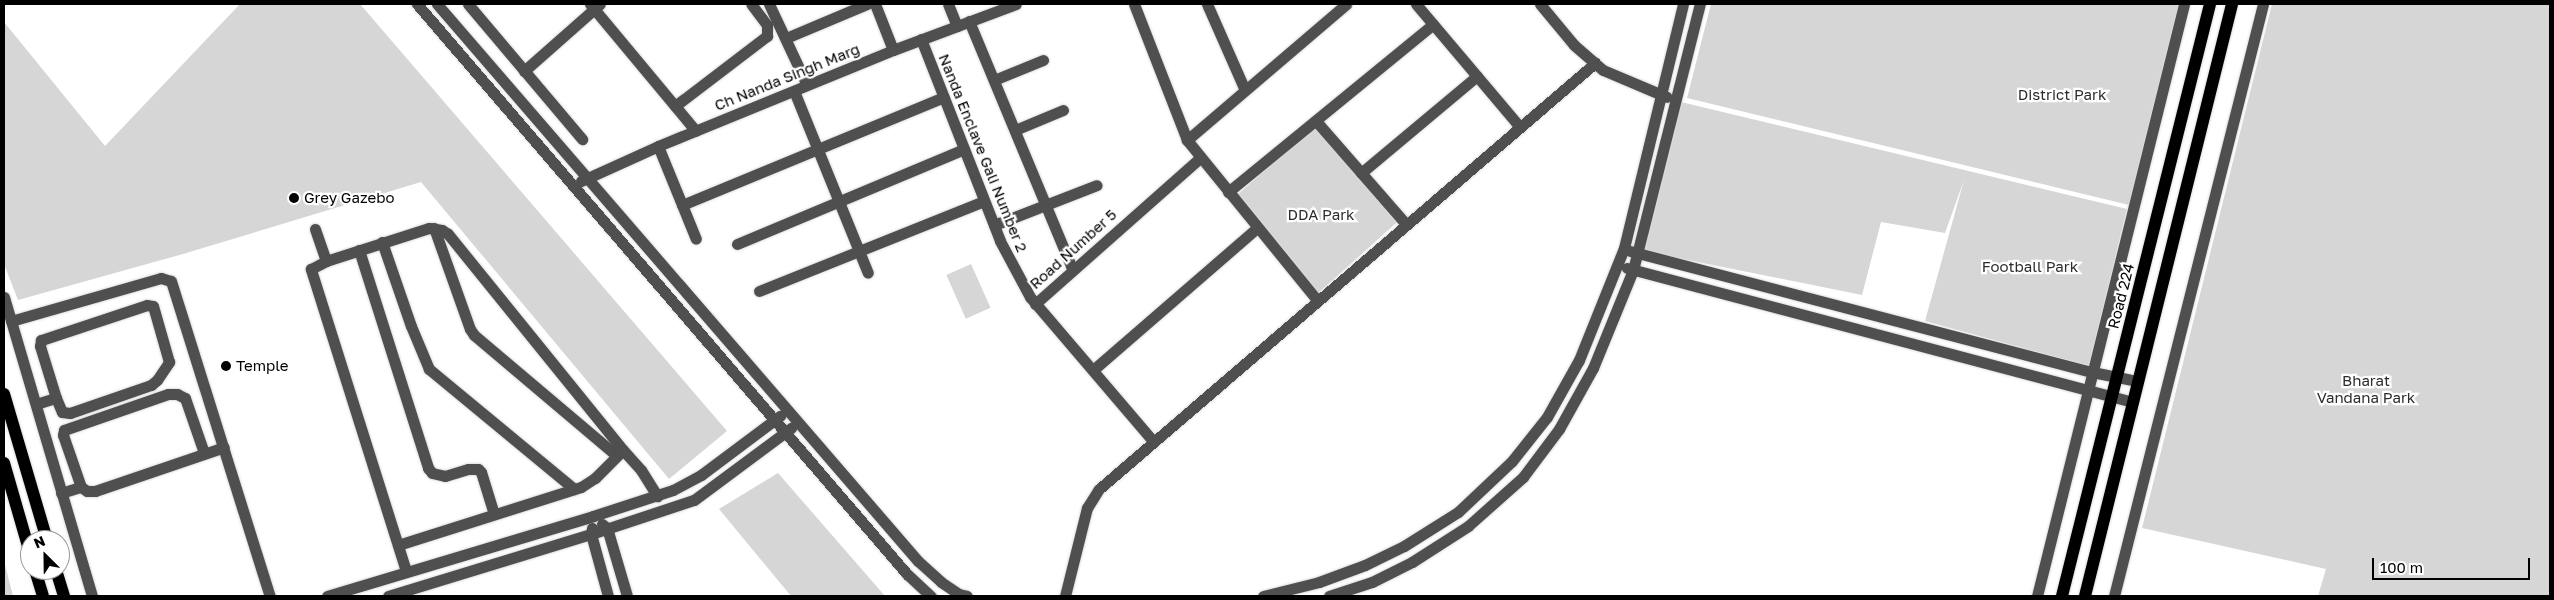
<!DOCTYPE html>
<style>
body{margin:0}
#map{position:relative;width:2554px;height:600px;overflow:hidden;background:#fff;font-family:"Golos Text",sans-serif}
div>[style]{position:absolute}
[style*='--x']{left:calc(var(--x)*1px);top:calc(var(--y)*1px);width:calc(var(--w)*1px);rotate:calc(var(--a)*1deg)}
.green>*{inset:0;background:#d6d6d6;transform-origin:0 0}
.roads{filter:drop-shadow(0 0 1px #dbdbdb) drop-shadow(0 0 1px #dbdbdb)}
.minor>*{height:11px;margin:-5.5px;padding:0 5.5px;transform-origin:5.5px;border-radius:5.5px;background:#4f4f4f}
.major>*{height:12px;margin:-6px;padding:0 6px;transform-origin:6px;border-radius:6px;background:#000}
.dots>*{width:14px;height:14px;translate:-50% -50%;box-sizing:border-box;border:2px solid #fff;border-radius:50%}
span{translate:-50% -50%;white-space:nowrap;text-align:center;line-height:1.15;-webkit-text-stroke:4.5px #fff;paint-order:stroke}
.street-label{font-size:15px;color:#000}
.park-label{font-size:15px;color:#2d2d2d}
.poi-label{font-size:15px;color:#000}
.left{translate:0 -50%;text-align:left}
.frame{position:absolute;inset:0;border:5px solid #000;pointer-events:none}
.north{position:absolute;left:20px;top:530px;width:50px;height:50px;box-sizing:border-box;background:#fff;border:1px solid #999;border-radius:50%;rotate:337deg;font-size:14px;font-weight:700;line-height:20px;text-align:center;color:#000}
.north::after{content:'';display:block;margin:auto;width:18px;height:22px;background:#000;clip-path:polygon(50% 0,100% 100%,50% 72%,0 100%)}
.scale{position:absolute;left:2372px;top:558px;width:158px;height:22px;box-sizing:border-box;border:2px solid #000;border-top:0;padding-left:6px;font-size:15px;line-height:18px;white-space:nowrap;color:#000;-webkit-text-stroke:4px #fff;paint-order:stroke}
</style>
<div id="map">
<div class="green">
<div style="clip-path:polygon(240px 4px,360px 4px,727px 431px,669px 479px,421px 182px,183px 254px,18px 300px,4px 264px,4px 22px,105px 146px)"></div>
<div style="clip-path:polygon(1711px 4px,2179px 4px,2129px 205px,1687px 98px)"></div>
<div style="clip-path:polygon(2272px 4px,2550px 4px,2550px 596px,2318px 596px,2326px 569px,2142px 528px)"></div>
<div style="clip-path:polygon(1681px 102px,2127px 209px,2089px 366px,1925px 321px,1964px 180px,1945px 233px,1881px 222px,1862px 295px,1643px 251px)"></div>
<div style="left:1315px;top:125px;width:127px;height:110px;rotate:48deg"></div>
<div style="left:971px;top:264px;width:48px;height:27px;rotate:66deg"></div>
<div style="clip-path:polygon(778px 473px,885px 596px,791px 596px,719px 509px)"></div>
<div style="clip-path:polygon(4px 561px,13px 596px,4px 596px)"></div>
</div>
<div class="roads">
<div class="minor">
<div style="--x:417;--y:4;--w:752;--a:49.32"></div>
<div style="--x:907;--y:574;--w:33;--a:43"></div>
<div style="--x:437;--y:4;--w:736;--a:49.19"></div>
<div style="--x:918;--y:561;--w:31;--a:42"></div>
<div style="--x:941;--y:582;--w:22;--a:34"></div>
<div style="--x:959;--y:594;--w:8;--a:14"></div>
<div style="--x:468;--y:4;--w:177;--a:49.8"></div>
<div style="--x:590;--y:4;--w:165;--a:50.2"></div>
<div style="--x:769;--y:4;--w:89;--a:64.9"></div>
<div style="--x:875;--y:4;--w:49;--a:68.6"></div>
<div style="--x:948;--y:4;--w:24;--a:68"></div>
<div style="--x:1134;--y:4;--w:146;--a:68.7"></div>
<div style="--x:1187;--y:140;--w:206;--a:50.9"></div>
<div style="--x:1207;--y:4;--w:94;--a:66.2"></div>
<div style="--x:1416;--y:4;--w:161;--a:49.8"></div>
<div style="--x:1540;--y:4;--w:53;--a:50.3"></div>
<div style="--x:1574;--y:45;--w:38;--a:41"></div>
<div style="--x:1603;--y:70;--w:69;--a:22.9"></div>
<div style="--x:969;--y:21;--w:269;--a:67.4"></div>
<div style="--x:786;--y:38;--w:88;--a:-22.8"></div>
<div style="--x:921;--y:39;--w:217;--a:68.6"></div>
<div style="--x:1000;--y:241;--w:64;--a:61.8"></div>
<div style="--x:1030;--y:297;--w:189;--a:49.5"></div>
<div style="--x:524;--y:71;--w:101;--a:-41.4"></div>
<div style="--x:994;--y:80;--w:53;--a:-22.2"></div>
<div style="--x:794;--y:91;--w:196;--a:67.9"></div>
<div style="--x:675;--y:106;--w:116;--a:-37.3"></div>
<div style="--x:767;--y:36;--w:11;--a:-90"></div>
<div style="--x:767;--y:25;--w:26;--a:-127"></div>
<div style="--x:1316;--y:121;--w:137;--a:48.9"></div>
<div style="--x:1015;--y:130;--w:52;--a:-22.6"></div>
<div style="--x:1187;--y:140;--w:209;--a:-40.5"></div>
<div style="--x:658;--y:146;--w:100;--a:67.8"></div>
<div style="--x:1361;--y:173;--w:151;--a:-39.9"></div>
<div style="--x:581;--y:181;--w:85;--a:-24.4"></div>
<div style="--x:658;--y:146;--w:254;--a:-22.2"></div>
<div style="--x:893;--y:50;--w:131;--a:-20.5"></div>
<div style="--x:1228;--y:192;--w:265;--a:-39.3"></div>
<div style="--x:682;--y:205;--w:283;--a:-22.4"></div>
<div style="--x:994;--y:225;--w:110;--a:-21.2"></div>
<div style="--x:434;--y:228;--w:107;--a:70.4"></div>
<div style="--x:470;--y:329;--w:7;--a:56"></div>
<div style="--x:474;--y:335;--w:187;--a:40.2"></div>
<div style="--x:315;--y:229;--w:34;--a:71"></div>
<div style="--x:382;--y:242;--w:89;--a:71"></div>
<div style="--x:411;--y:326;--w:47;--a:67.3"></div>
<div style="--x:429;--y:369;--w:188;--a:39.6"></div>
<div style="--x:737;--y:244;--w:246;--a:-22.7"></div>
<div style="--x:359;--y:250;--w:229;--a:72.4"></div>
<div style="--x:428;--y:468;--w:6;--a:51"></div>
<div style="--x:432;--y:473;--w:13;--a:13"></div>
<div style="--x:445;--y:476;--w:24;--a:-17"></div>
<div style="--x:468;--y:469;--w:10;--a:0"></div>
<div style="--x:478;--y:469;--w:4;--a:45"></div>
<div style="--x:481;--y:472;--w:44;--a:72.8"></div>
<div style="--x:1630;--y:251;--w:478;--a:14.7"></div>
<div style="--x:2092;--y:372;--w:46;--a:11.3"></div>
<div style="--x:1627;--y:268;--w:523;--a:14.83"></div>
<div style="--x:759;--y:291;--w:242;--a:-21.8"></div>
<div style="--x:4;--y:297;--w:312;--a:73.6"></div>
<div style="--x:1035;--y:304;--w:220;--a:-41.5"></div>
<div style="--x:11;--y:321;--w:156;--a:-16"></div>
<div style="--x:161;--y:278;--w:10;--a:17"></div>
<div style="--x:171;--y:281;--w:330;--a:72.6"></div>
<div style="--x:1093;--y:370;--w:217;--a:-40.9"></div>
<div style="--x:36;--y:404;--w:21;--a:-17"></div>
<div style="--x:56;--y:398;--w:15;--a:67"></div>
<div style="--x:62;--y:412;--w:8;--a:7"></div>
<div style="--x:70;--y:413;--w:86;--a:-19.1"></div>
<div style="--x:151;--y:385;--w:8;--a:-40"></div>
<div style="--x:157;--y:380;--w:22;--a:-56"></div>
<div style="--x:169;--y:362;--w:58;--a:-105.9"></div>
<div style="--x:153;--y:306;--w:6;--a:-171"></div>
<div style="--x:147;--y:305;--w:112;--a:161.7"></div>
<div style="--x:41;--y:340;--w:6;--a:99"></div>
<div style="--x:40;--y:346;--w:54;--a:72.9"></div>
<div style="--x:81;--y:487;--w:55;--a:-109.1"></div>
<div style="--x:63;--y:435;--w:5;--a:-79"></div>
<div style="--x:64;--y:430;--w:110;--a:-19.1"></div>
<div style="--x:168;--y:394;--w:9;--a:0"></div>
<div style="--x:177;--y:394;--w:9;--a:27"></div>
<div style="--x:185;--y:398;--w:58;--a:70.9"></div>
<div style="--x:61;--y:493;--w:21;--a:-17"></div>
<div style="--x:81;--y:487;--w:7;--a:34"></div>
<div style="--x:87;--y:491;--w:8;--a:0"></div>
<div style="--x:95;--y:491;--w:136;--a:-18.8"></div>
<div style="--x:602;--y:524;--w:6;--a:39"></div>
<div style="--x:607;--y:528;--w:71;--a:73.6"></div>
<div style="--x:592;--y:528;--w:6;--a:99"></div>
<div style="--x:591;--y:534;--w:64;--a:74.7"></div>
<div style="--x:398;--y:545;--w:192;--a:-17.6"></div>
<div style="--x:581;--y:487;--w:17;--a:-33"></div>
<div style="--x:595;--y:478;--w:37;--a:-45"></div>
<div style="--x:406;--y:571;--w:317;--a:-107.5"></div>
<div style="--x:311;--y:269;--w:17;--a:-28"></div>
<div style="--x:326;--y:261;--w:108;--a:-17.8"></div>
<div style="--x:429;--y:228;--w:13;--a:9"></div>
<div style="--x:442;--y:230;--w:7;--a:34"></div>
<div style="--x:448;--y:234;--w:278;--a:51"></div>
<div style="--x:623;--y:450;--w:27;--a:48"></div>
<div style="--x:641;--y:470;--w:31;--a:58"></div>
<div style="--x:327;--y:596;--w:278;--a:-16.7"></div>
<div style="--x:593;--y:516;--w:84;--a:-18"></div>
<div style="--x:673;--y:490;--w:32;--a:-28"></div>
<div style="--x:701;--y:475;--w:99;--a:-36.8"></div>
<div style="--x:388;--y:596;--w:212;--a:-17"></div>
<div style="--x:591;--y:534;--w:108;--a:-18.3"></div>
<div style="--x:694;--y:500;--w:121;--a:-36.6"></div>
<div style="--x:1065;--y:596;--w:91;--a:-76"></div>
<div style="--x:1087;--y:508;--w:22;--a:-58"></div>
<div style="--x:1099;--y:489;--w:654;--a:-40.66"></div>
<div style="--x:1263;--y:596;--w:58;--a:-14"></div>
<div style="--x:1319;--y:582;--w:49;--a:-20.3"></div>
<div style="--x:1365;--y:565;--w:43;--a:-26"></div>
<div style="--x:1404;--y:546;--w:64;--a:-32.2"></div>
<div style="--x:1458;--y:512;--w:74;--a:-43.4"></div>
<div style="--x:1512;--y:461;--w:56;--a:-51.5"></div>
<div style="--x:1547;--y:417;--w:65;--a:-60.7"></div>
<div style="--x:1579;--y:360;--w:121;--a:-68.1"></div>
<div style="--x:1624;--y:248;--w:251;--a:-76.4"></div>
<div style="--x:1329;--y:596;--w:45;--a:-18"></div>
<div style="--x:1372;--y:582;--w:45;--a:-26.6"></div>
<div style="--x:1412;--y:562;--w:67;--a:-32.7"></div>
<div style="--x:1468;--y:526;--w:74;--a:-41.7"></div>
<div style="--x:1523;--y:477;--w:60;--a:-53.1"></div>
<div style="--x:1559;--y:429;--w:70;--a:-60.9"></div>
<div style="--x:1593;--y:368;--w:106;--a:-67.8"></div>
<div style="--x:1633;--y:270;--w:274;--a:-75.9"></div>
<div style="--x:2037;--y:596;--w:610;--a:-76.05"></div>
<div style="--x:2114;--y:596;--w:610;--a:-75.87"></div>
</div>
<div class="major">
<div style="--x:4;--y:394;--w:152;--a:73.6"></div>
<div style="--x:4;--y:463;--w:94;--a:73.9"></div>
<div style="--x:35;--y:570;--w:27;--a:73"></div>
<div style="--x:56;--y:570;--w:27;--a:73"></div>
<div style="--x:2062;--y:596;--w:610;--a:-75.96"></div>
<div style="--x:2085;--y:596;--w:610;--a:-76.05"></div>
</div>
</div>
<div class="dots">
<div style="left:294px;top:198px;background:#000"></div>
<div style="left:226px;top:366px;background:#000"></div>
</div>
<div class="street-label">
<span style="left:787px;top:77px;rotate:-22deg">Ch Nanda Singh Marg</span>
<span style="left:983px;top:153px;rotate:68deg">Nanda Enclave Gali Number 2</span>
<span style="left:1073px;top:249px;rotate:-42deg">Road Number 5</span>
<span style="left:2121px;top:296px;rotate:-76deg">Road 224</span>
</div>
<div class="park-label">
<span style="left:2062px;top:95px">District Park</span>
<span style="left:1321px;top:215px">DDA Park</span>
<span style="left:2030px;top:267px">Football Park</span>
<span style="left:2366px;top:389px">Bharat<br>Vandana Park</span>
</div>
<div class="poi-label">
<span class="left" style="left:304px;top:198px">Grey Gazebo</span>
<span class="left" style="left:236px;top:366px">Temple</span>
</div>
<div class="frame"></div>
<div class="north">N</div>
<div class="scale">100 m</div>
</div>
